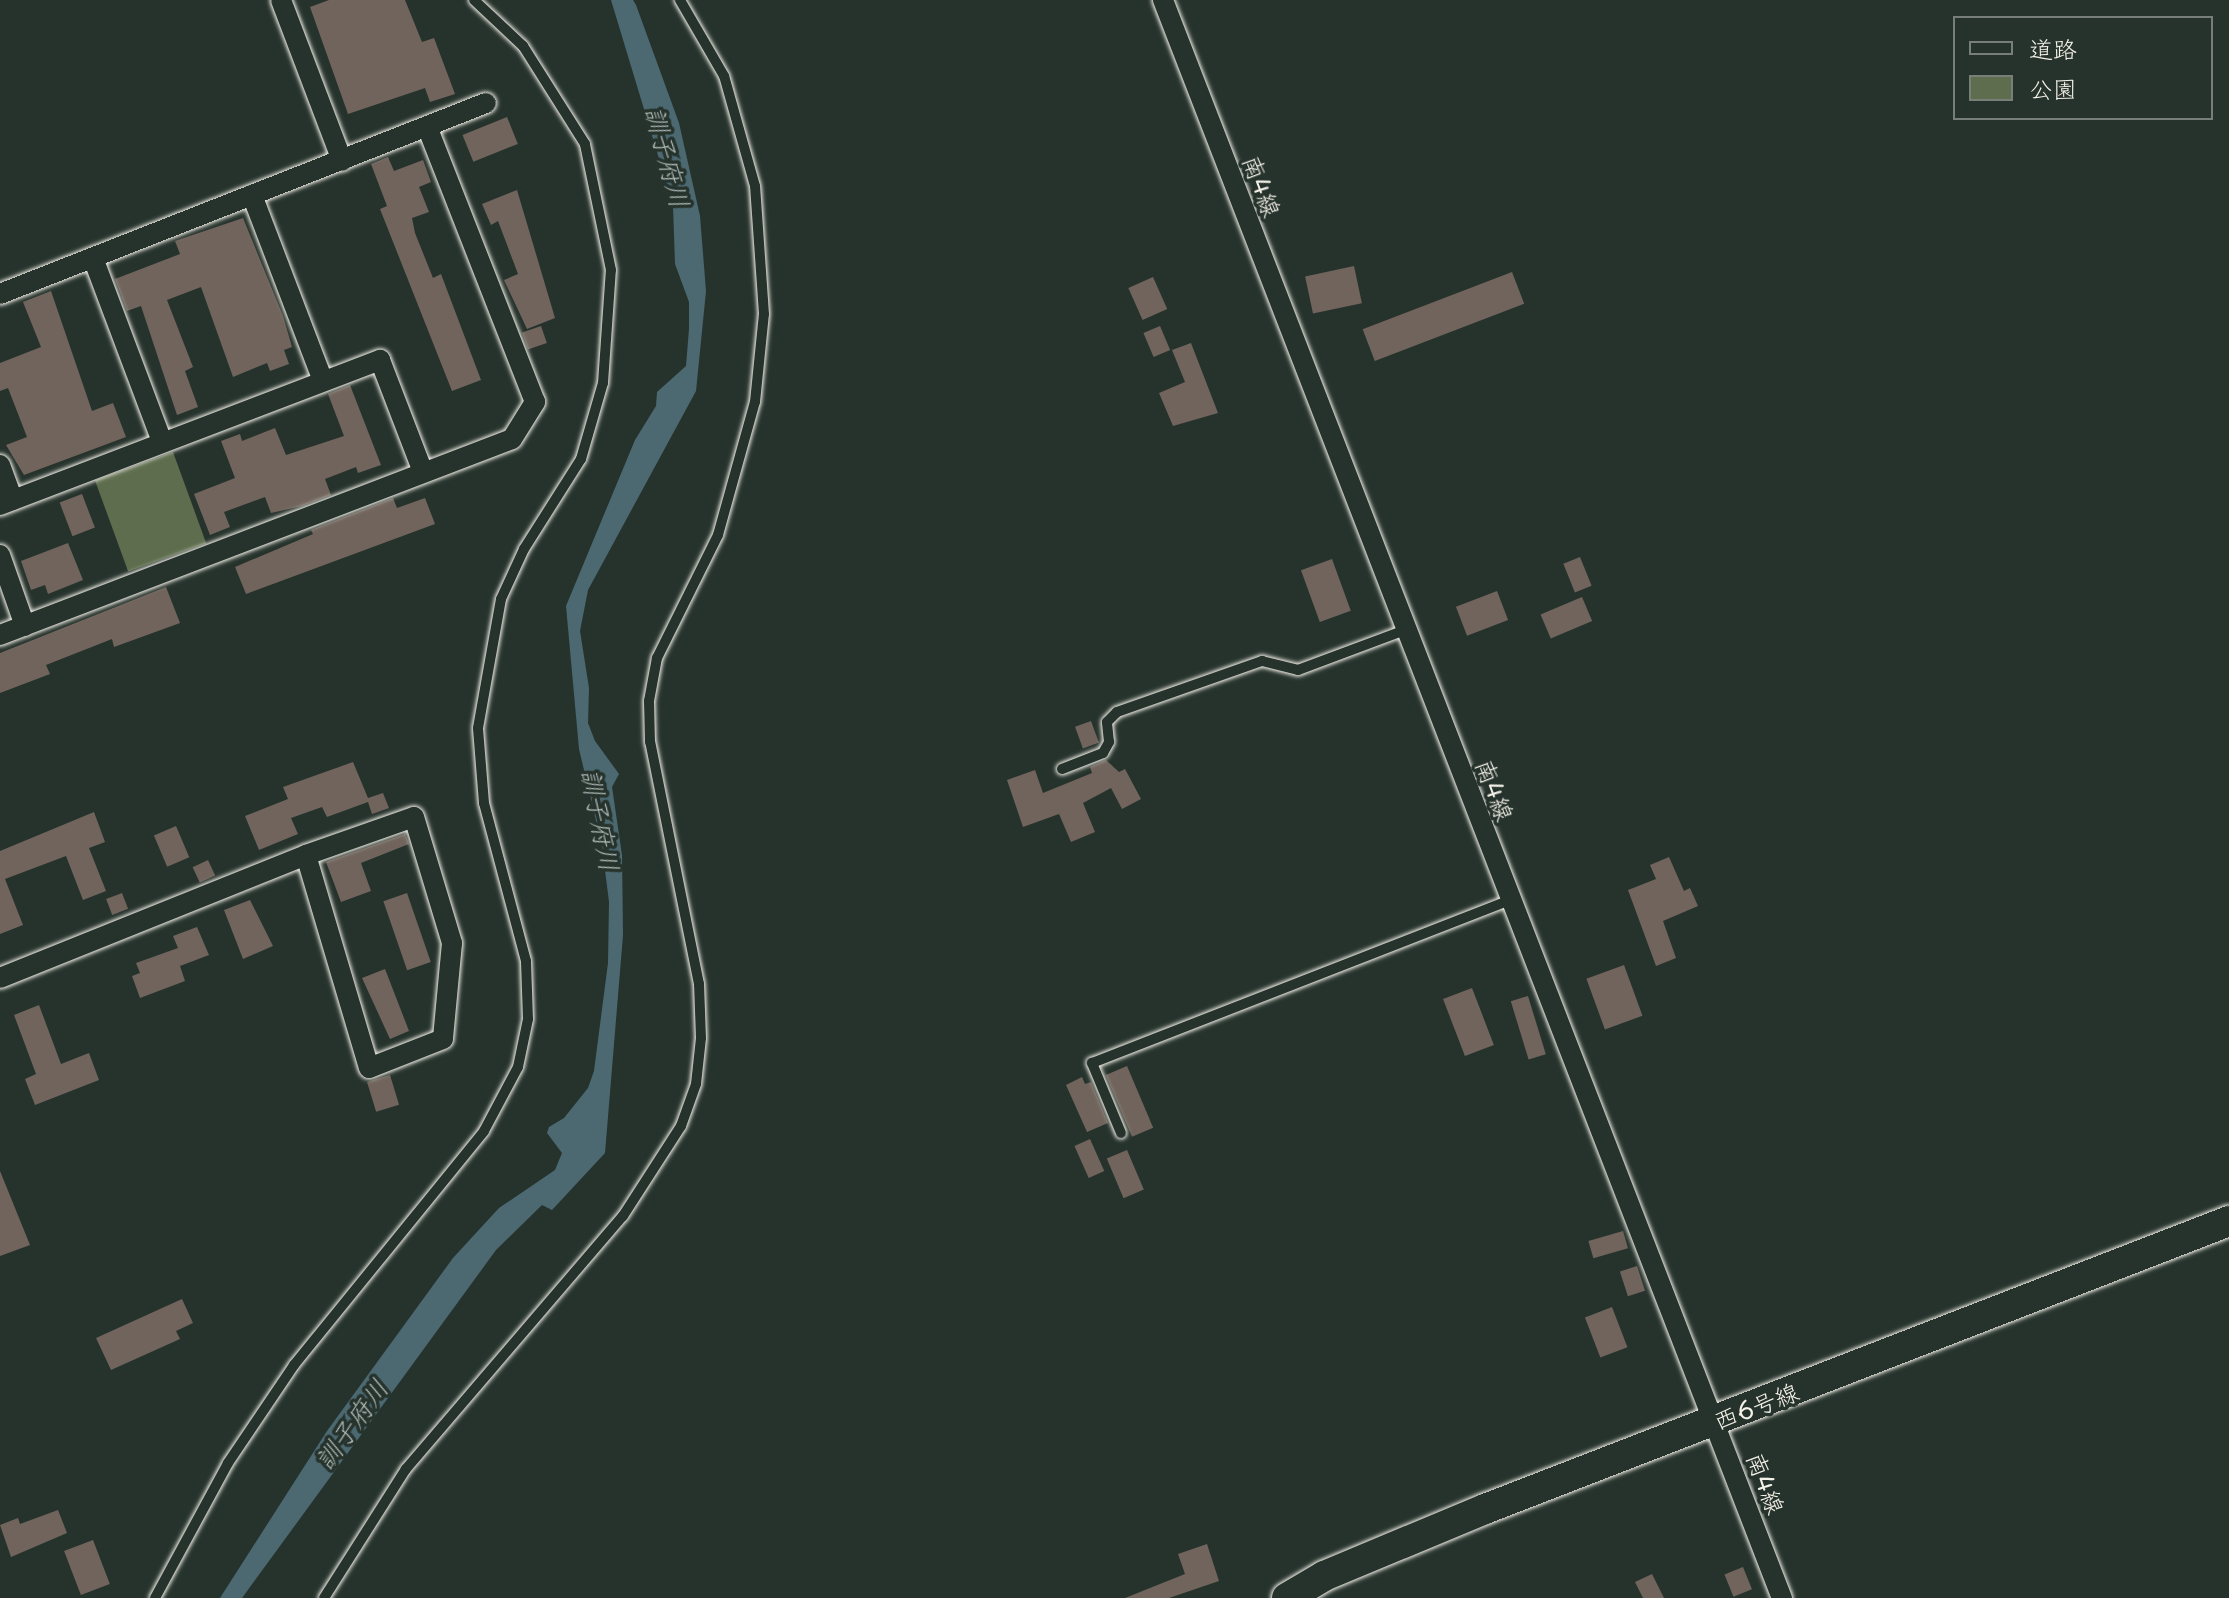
<!DOCTYPE html>
<meta charset="utf-8">
<style>
body{margin:0}
#map{position:relative;width:2229px;height:1598px;overflow:hidden;background:#26332d;font-family:"Playpen Sans","Klee One",sans-serif}
div>[style]{position:absolute}
[style*='--x']{left:calc(var(--x)*1px);top:calc(var(--y)*1px);width:calc(var(--w)*1px);rotate:calc(var(--a)*1deg)}
.green>*{inset:0;background:#5e6d4e;transform-origin:0 0}
.water>*{inset:0;background:#4c6972}
.building>*{inset:0;background:#70645c;transform-origin:0 0}
.roads{filter:drop-shadow(0 0 2px #f4f1e8) drop-shadow(0 0 2px #f4f1e8)}
.lane>*{height:10px;margin:-5px;padding:0 5px;transform-origin:5px;border-radius:5px;background:#26332d}
.street>*{height:20px;margin:-10px;padding:0 10px;transform-origin:10px;border-radius:10px;background:#26332d}
.secondary>*{height:30px;margin:-15px;padding:0 15px;transform-origin:15px;border-radius:15px;background:#26332d}
span{translate:-50% -50%;white-space:nowrap;text-align:center;line-height:1.15;-webkit-text-stroke:7px #26332d;paint-order:stroke}
.street-label{font-size:24px;color:#f4f1e8}
.water-label{font-size:26px;color:#b1bbb9;font-style:italic}
.legend{position:absolute;left:1953px;top:16px;width:260px;height:104px;box-sizing:border-box;background:#26332d;border:2px solid #787f78;margin:0;padding:10px 14px;list-style:none;font-size:24px;color:#f4f1e8}
.legend li{display:flex;align-items:center;gap:16px;height:40px}
.legend b{width:40px;border:2px solid #787f78}
</style>
<div id="map">
<div class="green">
<div style="left:173px;top:452px;width:97px;height:83px;rotate:70deg"></div>
</div>
<div class="water">
<div style="clip-path:polygon(611px 0,633px 0,636px 5px,679px 123px,700px 216px,706px 291px,696px 391px,588px 590px,580px 631px,589px 688px,588px 723px,595px 741px,619px 774px,612px 787px,622px 855px,623px 935px,605px 1153px,552px 1210px,542px 1205px,496px 1250px,242px 1598px,220px 1598px,327px 1431px,453px 1258px,499px 1208px,555px 1170px,562px 1153px,547px 1133px,549px 1127px,564px 1118px,588px 1088px,594px 1071px,608px 963px,609px 902px,602px 846px,579px 749px,566px 606px,635px 440px,656px 406px,657px 392px,686px 366px,689px 329px,689px 302px,675px 264px,673px 205px)"></div>
</div>
<div class="building">
<div style="clip-path:polygon(329px 0,405px 0,422px 42px,434px 38px,455px 94px,430px 102px,425px 88px,348px 114px,310px 7px)"></div>
<div style="left:507px;top:117px;width:29px;height:48px;rotate:68deg"></div>
<div style="clip-path:polygon(388px 157px,394px 171px,423px 160px,431px 182px,419px 187px,429px 212px,412px 218px,415px 233px,433px 278px,441px 274px,481px 380px,452px 391px,380px 209px,387px 206px,371px 164px)"></div>
<div style="clip-path:polygon(517px 190px,555px 318px,527px 329px,504px 280px,518px 274px,498px 221px,491px 225px,482px 204px)"></div>
<div style="clip-path:polygon(243px 218px,283px 316px,292px 347px,284px 350px,289px 364px,270px 371px,267px 363px,233px 377px,201px 287px,167px 300px,193px 367px,185px 371px,198px 407px,177px 415px,141px 306px,127px 311px,115px 279px,180px 254px,175px 241px)"></div>
<div style="left:1354px;top:266px;width:38px;height:50px;rotate:78deg"></div>
<div style="left:1512px;top:272px;width:34px;height:160px;rotate:69deg"></div>
<div style="left:1153px;top:277px;width:35px;height:27px;rotate:66deg"></div>
<div style="clip-path:polygon(51px 291px,92px 411px,113px 403px,126px 437px,24px 475px,6px 445px,27px 437px,8px 388px,0 391px,0 363px,41px 347px,23px 302px)"></div>
<div style="left:541px;top:326px;width:18px;height:20px;rotate:71deg"></div>
<div style="left:1160px;top:326px;width:26px;height:18px;rotate:67deg"></div>
<div style="clip-path:polygon(1191px 343px,1218px 413px,1173px 426px,1159px 393px,1185px 382px,1172px 350px)"></div>
<div style="clip-path:polygon(350px 385px,381px 465px,358px 473px,356px 467px,325px 479px,331px 495px,302px 506px,271px 513px,265px 497px,224px 512px,230px 527px,210px 535px,194px 494px,235px 478px,221px 441px,240px 434px,242px 441px,275px 428px,286px 455px,344px 436px,328px 394px)"></div>
<div style="left:82px;top:494px;width:36px;height:24px;rotate:69deg"></div>
<div style="clip-path:polygon(393px 498px,397px 508px,425px 498px,435px 524px,246px 594px,235px 567px,313px 534px,311px 530px)"></div>
<div style="clip-path:polygon(68px 543px,83px 580px,48px 594px,45px 585px,31px 590px,21px 561px)"></div>
<div style="left:1580px;top:557px;width:31px;height:18px;rotate:68deg"></div>
<div style="left:1332px;top:559px;width:55px;height:33px;rotate:70deg"></div>
<div style="clip-path:polygon(166px 587px,180px 623px,114px 647px,112px 639px,46px 665px,50px 674px,0 693px,0 653px)"></div>
<div style="left:1497px;top:591px;width:31px;height:44px;rotate:69deg"></div>
<div style="left:1582px;top:597px;width:26px;height:45px;rotate:67deg"></div>
<div style="left:1091px;top:721px;width:23px;height:17px;rotate:70deg"></div>
<div style="clip-path:polygon(1106px 760px,1119px 772px,1125px 769px,1141px 799px,1122px 809px,1111px 788px,1083px 803px,1095px 832px,1071px 842px,1059px 814px,1023px 827px,1007px 780px,1035px 770px,1043px 793px,1092px 773px,1090px 767px)"></div>
<div style="clip-path:polygon(353px 762px,368px 798px,383px 793px,389px 808px,372px 814px,368px 802px,327px 817px,322px 807px,291px 818px,298px 834px,259px 850px,245px 816px,288px 799px,283px 787px)"></div>
<div style="clip-path:polygon(94px 812px,105px 842px,89px 848px,106px 891px,83px 900px,66px 856px,5px 879px,23px 925px,0 934px,0 851px)"></div>
<div style="left:176px;top:826px;width:34px;height:24px;rotate:67deg"></div>
<div style="clip-path:polygon(405px 834px,409px 844px,361px 863px,371px 891px,341px 902px,326px 862px)"></div>
<div style="clip-path:polygon(1669px 857px,1684px 891px,1690px 888px,1698px 906px,1663px 921px,1676px 958px,1656px 966px,1628px 890px,1656px 879px,1650px 865px)"></div>
<div style="left:208px;top:860px;width:17px;height:17px;rotate:65deg"></div>
<div style="left:122px;top:893px;width:17px;height:17px;rotate:69deg"></div>
<div style="left:407px;top:893px;width:73px;height:25px;rotate:71deg"></div>
<div style="clip-path:polygon(250px 900px,273px 946px,243px 959px,224px 910px)"></div>
<div style="clip-path:polygon(197px 927px,209px 955px,180px 966px,185px 981px,140px 998px,132px 976px,140px 973px,136px 963px,178px 948px,173px 936px)"></div>
<div style="left:1624px;top:965px;width:54px;height:40px;rotate:70deg"></div>
<div style="clip-path:polygon(385px 969px,409px 1031px,390px 1039px,362px 978px)"></div>
<div style="left:1472px;top:988px;width:61px;height:31px;rotate:69deg"></div>
<div style="left:1528px;top:996px;width:61px;height:18px;rotate:73deg"></div>
<div style="clip-path:polygon(39px 1005px,61px 1064px,89px 1053px,99px 1080px,35px 1105px,25px 1079px,36px 1074px,14px 1015px)"></div>
<div style="left:1127px;top:1066px;width:67px;height:23px;rotate:67deg"></div>
<div style="left:390px;top:1075px;width:31px;height:24px;rotate:73deg"></div>
<div style="clip-path:polygon(1082px 1077px,1085px 1084px,1091px 1082px,1108px 1123px,1087px 1132px,1066px 1085px)"></div>
<div style="left:1090px;top:1139px;width:35px;height:17px;rotate:66deg"></div>
<div style="left:1127px;top:1150px;width:43px;height:22px;rotate:67deg"></div>
<div style="clip-path:polygon(0 1171px,30px 1245px,0 1256px)"></div>
<div style="left:1623px;top:1231px;width:18px;height:36px;rotate:74deg"></div>
<div style="left:1637px;top:1266px;width:26px;height:18px;rotate:72deg"></div>
<div style="clip-path:polygon(182px 1299px,193px 1323px,176px 1331px,180px 1339px,111px 1370px,96px 1338px)"></div>
<div style="left:1612px;top:1307px;width:43px;height:29px;rotate:69deg"></div>
<div style="clip-path:polygon(58px 1510px,67px 1533px,11px 1557px,0 1525px,18px 1518px,20px 1524px)"></div>
<div style="left:93px;top:1540px;width:47px;height:31px;rotate:69deg"></div>
<div style="clip-path:polygon(1207px 1544px,1219px 1581px,1169px 1598px,1125px 1598px,1185px 1574px,1178px 1554px)"></div>
<div style="left:1743px;top:1567px;width:24px;height:20px;rotate:68deg"></div>
<div style="clip-path:polygon(1652px 1574px,1664px 1598px,1643px 1598px,1635px 1582px)"></div>
</div>
<div class="roads">
<div class="lane">
<div style="--x:1062;--y:769;--w:44;--a:-21.3"></div>
<div style="--x:1103;--y:753;--w:13;--a:-61"></div>
<div style="--x:1109;--y:742;--w:20;--a:-96"></div>
<div style="--x:1107;--y:722;--w:14;--a:-45"></div>
<div style="--x:1117;--y:712;--w:154;--a:-19.4"></div>
<div style="--x:1262;--y:661;--w:37;--a:14"></div>
<div style="--x:1298;--y:670;--w:114;--a:-20.5"></div>
<div style="--x:1121;--y:1133;--w:76;--a:-112.5"></div>
<div style="--x:1092;--y:1063;--w:449;--a:-21.3"></div>
<div style="--x:155;--y:1598;--w:153;--a:-61.6"></div>
<div style="--x:228;--y:1463;--w:118;--a:-56"></div>
<div style="--x:294;--y:1365;--w:301;--a:-50.9"></div>
<div style="--x:484;--y:1131;--w:72;--a:-62"></div>
<div style="--x:518;--y:1067;--w:49;--a:-78.2"></div>
<div style="--x:528;--y:1019;--w:58;--a:-92"></div>
<div style="--x:526;--y:961;--w:163;--a:-104.9"></div>
<div style="--x:484;--y:803;--w:75;--a:-94.6"></div>
<div style="--x:478;--y:728;--w:131;--a:-79.9"></div>
<div style="--x:501;--y:599;--w:55;--a:-65.3"></div>
<div style="--x:524;--y:549;--w:107;--a:-57.7"></div>
<div style="--x:581;--y:459;--w:79;--a:-73.9"></div>
<div style="--x:603;--y:383;--w:113;--a:-86"></div>
<div style="--x:611;--y:270;--w:129;--a:-101.7"></div>
<div style="--x:585;--y:144;--w:116;--a:-122.3"></div>
<div style="--x:523;--y:46;--w:67;--a:-136.8"></div>
<div style="--x:324;--y:1598;--w:153;--a:-57.6"></div>
<div style="--x:406;--y:1469;--w:333;--a:-49.4"></div>
<div style="--x:623;--y:1216;--w:107;--a:-57.2"></div>
<div style="--x:681;--y:1126;--w:45;--a:-70.3"></div>
<div style="--x:696;--y:1084;--w:46;--a:-83.8"></div>
<div style="--x:701;--y:1038;--w:54;--a:-92.1"></div>
<div style="--x:699;--y:984;--w:247;--a:-101.4"></div>
<div style="--x:650;--y:742;--w:41;--a:-91.4"></div>
<div style="--x:649;--y:701;--w:44;--a:-79.5"></div>
<div style="--x:657;--y:658;--w:137;--a:-63.6"></div>
<div style="--x:718;--y:535;--w:138;--a:-74.5"></div>
<div style="--x:755;--y:402;--w:88;--a:-84.2"></div>
<div style="--x:764;--y:314;--w:128;--a:-94"></div>
<div style="--x:755;--y:186;--w:114;--a:-105.7"></div>
<div style="--x:724;--y:76;--w:88;--a:-120.1"></div>
</div>
<div class="street">
<div style="--x:281;--y:0;--w:172;--a:69.2"></div>
<div style="--x:1163;--y:0;--w:1714;--a:68.83"></div>
<div style="--x:252;--y:195;--w:199;--a:69.1"></div>
<div style="--x:93;--y:258;--w:197;--a:69.4"></div>
<div style="--x:0;--y:294;--w:522;--a:-21.46"></div>
<div style="--x:0;--y:465;--w:37;--a:70"></div>
<div style="--x:0;--y:505;--w:407;--a:-20.9"></div>
<div style="--x:380;--y:360;--w:120;--a:69"></div>
<div style="--x:0;--y:555;--w:75;--a:70.6"></div>
<div style="--x:0;--y:635;--w:548;--a:-20.95"></div>
<div style="--x:512;--y:439;--w:44;--a:-58.1"></div>
<div style="--x:535;--y:402;--w:295;--a:-111.4"></div>
<div style="--x:0;--y:978;--w:330;--a:-21.9"></div>
<div style="--x:306;--y:855;--w:114;--a:-19.4"></div>
<div style="--x:414;--y:817;--w:132;--a:73.2"></div>
<div style="--x:452;--y:943;--w:96;--a:95.4"></div>
<div style="--x:443;--y:1039;--w:79;--a:158.6"></div>
<div style="--x:369;--y:1068;--w:222;--a:-106.5"></div>
</div>
<div class="secondary">
<div style="--x:1287;--y:1598;--w:43;--a:-30.7"></div>
<div style="--x:1324;--y:1576;--w:174;--a:-22.6"></div>
<div style="--x:1485;--y:1509;--w:798;--a:-21.16"></div>
</div>
</div>
<div class="street-label">
<span style="left:1262px;top:186px;rotate:69deg">南4線</span>
<span style="left:1495px;top:790px;rotate:69deg">南4線</span>
<span style="left:1756px;top:1406px;rotate:-21deg">西6号線</span>
<span style="left:1766px;top:1483px;rotate:69deg">南4線</span>
</div>
<div class="water-label">
<span style="left:668px;top:157px;rotate:75deg">訓子府川</span>
<span style="left:601px;top:820px;rotate:79deg">訓子府川</span>
<span style="left:351px;top:1424px;rotate:-54deg">訓子府川</span>
</div>
<ul class="legend">
<li><b style="height:10px;background:#26332d"></b>道路</li>
<li><b style="height:22px;background:#5e6d4e"></b>公園</li>
</ul>
</div>
